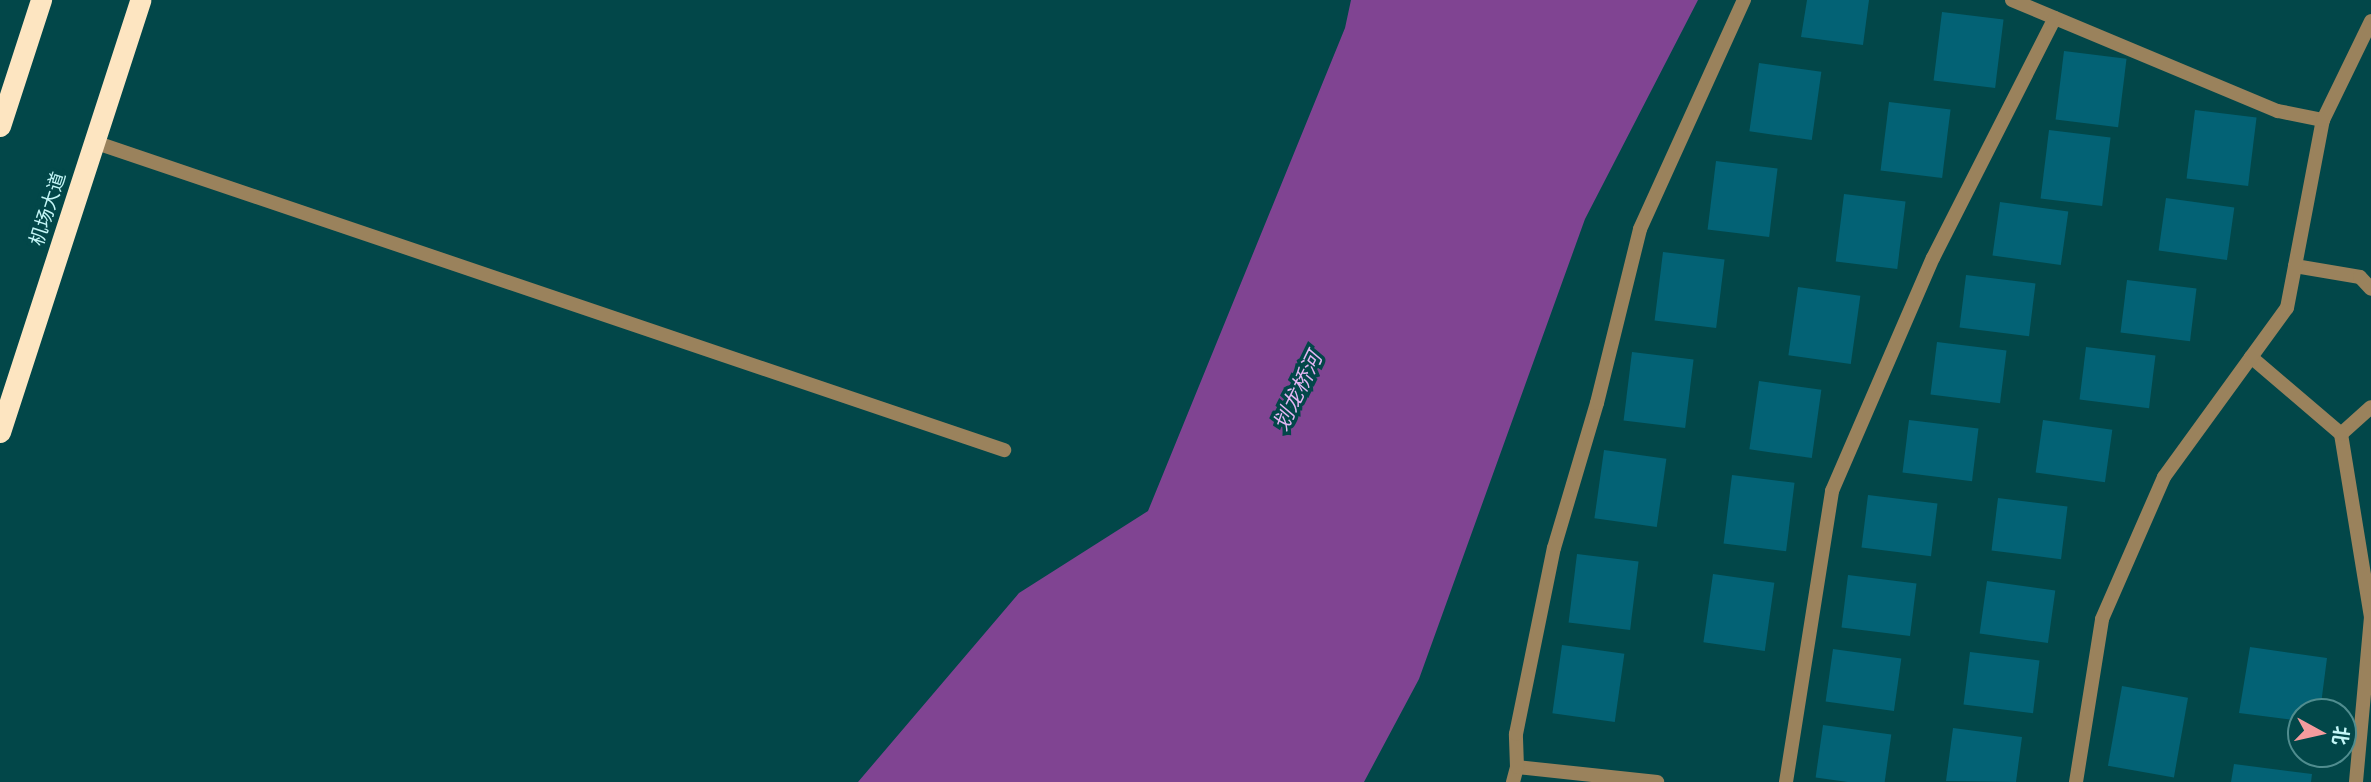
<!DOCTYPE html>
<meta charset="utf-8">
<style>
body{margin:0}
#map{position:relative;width:2371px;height:782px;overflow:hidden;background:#024749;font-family:"Asap Condensed","Noto Sans SC",sans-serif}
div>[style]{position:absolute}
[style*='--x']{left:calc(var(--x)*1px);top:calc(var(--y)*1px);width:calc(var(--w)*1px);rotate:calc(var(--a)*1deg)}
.water>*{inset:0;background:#804492}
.building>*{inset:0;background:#036275;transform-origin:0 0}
.lane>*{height:14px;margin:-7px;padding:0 7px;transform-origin:7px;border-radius:7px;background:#9a825c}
.street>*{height:14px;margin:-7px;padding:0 7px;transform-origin:7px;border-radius:7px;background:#9a825c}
.highway>*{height:21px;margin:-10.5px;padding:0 10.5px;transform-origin:10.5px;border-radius:10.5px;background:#fde5c1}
span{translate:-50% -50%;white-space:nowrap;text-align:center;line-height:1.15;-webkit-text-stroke:7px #024749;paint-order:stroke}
.street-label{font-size:19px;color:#c4f6f7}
.water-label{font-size:21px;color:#e4b5f3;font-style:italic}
.north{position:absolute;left:2287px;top:698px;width:70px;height:70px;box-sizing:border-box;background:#024749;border:2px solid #508d8f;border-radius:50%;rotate:98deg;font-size:19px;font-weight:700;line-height:28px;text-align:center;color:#c4f6f7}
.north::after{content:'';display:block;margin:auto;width:24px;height:32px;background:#f59b9d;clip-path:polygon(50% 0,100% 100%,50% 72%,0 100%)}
</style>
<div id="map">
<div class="water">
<div style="clip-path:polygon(1351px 0,1698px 0,1585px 219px,1419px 679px,1364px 782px,858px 782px,1019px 593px,1148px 511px,1345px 28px)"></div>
</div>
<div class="building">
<div style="clip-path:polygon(1807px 0,1869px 0,1863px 45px,1801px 37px)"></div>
<div style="left:1942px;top:12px;width:62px;height:69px;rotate:7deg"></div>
<div style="left:2064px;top:51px;width:63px;height:69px;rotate:7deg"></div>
<div style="left:1759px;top:63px;width:63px;height:69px;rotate:8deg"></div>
<div style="left:1889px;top:102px;width:62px;height:69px;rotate:7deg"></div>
<div style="left:2195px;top:110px;width:62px;height:69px;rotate:7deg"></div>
<div style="left:2049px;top:130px;width:62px;height:69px;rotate:7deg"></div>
<div style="left:1716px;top:161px;width:62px;height:69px;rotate:7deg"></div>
<div style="left:1844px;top:194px;width:62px;height:68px;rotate:7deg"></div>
<div style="left:2166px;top:198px;width:69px;height:53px;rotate:8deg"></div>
<div style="left:2000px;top:202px;width:69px;height:54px;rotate:8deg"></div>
<div style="left:1663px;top:252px;width:62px;height:69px;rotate:7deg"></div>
<div style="left:1966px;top:275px;width:70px;height:53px;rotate:7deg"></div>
<div style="left:2127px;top:280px;width:70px;height:53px;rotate:7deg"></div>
<div style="left:1798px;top:287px;width:63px;height:69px;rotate:8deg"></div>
<div style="left:1937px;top:342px;width:70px;height:53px;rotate:7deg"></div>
<div style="left:2086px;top:347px;width:70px;height:53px;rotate:7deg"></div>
<div style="left:1632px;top:352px;width:62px;height:69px;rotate:7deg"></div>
<div style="left:1759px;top:381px;width:63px;height:69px;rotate:8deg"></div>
<div style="left:1909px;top:420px;width:70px;height:53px;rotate:7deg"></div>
<div style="left:2043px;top:420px;width:70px;height:53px;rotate:8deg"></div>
<div style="left:1604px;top:450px;width:63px;height:69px;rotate:8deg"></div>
<div style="left:1732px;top:475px;width:63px;height:69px;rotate:7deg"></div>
<div style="left:1868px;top:495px;width:70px;height:53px;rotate:7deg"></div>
<div style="left:1998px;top:498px;width:70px;height:53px;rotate:7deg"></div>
<div style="left:1577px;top:554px;width:62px;height:69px;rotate:7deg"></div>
<div style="left:1713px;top:574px;width:62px;height:69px;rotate:8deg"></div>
<div style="left:1848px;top:575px;width:69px;height:53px;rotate:7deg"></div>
<div style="left:1987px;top:581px;width:69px;height:53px;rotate:8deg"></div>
<div style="left:1562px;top:645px;width:63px;height:69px;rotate:8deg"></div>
<div style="clip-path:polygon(2250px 647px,2327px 658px,2320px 712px,2301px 712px,2301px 721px,2239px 713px)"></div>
<div style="left:1833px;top:649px;width:69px;height:53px;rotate:8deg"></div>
<div style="left:1970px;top:652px;width:70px;height:53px;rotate:7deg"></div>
<div style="left:2122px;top:686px;width:67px;height:81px;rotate:10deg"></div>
<div style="left:1823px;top:725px;width:69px;height:53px;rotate:8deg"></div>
<div style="clip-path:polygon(1953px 728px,2022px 737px,2016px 782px,1946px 781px)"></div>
<div style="clip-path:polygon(2234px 764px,2312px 774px,2311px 782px,2231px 782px)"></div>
</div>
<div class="lane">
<div style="--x:2012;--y:0;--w:288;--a:22.7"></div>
<div style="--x:2278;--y:111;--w:46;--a:11.3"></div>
<div style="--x:2295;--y:266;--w:66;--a:9.6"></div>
<div style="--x:2360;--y:277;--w:16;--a:47"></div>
<div style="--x:2251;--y:357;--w:118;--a:40.5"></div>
<div style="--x:2341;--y:434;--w:185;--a:80.7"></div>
<div style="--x:2371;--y:617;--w:166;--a:95.2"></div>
<div style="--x:2341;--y:434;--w:40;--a:-42"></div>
<div style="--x:1517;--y:767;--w:141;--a:6.1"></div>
<div style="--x:1513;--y:782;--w:16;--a:-75"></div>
<div style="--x:1517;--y:767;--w:33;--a:-92"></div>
<div style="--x:1516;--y:734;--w:190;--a:-78.5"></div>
<div style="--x:1554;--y:548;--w:151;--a:-73.5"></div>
<div style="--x:1597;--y:403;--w:179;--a:-76.1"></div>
<div style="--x:1640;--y:229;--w:252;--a:-65.6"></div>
<div style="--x:1786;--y:782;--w:295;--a:-81"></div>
<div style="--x:1832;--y:491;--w:254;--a:-66.6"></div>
<div style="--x:1933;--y:258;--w:269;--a:-63.1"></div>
<div style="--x:2076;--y:782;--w:165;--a:-80.9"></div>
<div style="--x:2102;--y:619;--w:155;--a:-66.4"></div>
<div style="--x:2164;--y:477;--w:209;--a:-54"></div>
<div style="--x:2287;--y:308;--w:191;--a:-79.2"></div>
<div style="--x:2323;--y:120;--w:110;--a:-64.1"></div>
</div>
<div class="street">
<div style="--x:94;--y:142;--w:961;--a:18.7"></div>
</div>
<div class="highway">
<div style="--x:0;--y:126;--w:133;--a:-72"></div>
<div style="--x:0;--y:432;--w:454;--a:-72"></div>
</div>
<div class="street-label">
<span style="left:48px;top:209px;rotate:-72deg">机场大道</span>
</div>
<div class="water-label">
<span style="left:1297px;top:391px;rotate:-64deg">划龙桥河</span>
</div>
<div class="north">北</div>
</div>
